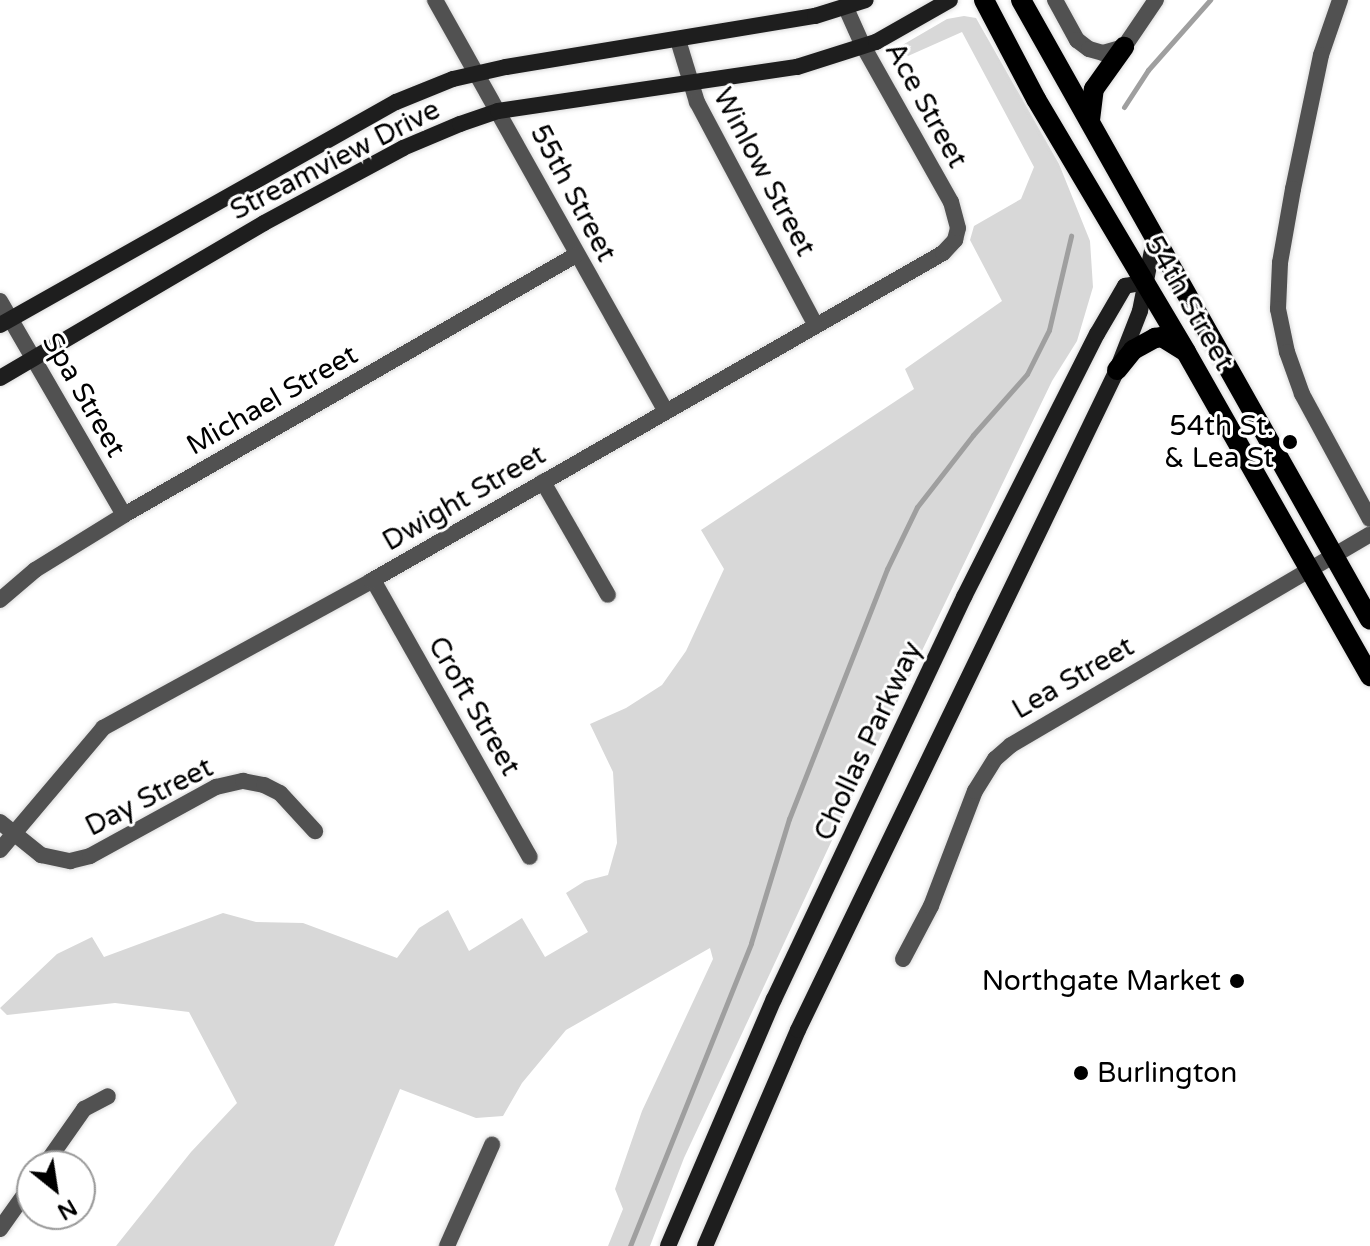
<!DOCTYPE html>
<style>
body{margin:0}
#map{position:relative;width:1370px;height:1246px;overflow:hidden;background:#fff;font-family:"Varela Round",sans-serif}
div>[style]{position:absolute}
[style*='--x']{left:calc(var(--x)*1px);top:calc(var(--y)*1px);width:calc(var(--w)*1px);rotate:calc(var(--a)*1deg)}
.green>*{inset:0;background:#d8d8d8}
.stream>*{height:5px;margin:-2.5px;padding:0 2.5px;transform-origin:2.5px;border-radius:2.5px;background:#9f9f9f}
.roads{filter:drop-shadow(0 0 2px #dbdbdb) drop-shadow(0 0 2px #dbdbdb)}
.minor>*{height:16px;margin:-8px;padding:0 8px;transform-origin:8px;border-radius:8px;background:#515151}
.tertiary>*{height:16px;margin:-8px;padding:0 8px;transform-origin:8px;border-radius:8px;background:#515151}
.secondary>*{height:16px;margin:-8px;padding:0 8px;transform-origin:8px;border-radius:8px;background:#1e1e1e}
.primary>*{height:20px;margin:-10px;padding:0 10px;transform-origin:10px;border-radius:10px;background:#000}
.dots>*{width:22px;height:22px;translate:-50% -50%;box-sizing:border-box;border:4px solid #fff;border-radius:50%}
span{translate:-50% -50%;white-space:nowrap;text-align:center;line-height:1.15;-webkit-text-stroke:6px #fff;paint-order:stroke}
.street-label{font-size:28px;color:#000}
.poi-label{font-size:28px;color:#000}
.right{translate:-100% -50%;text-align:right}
.left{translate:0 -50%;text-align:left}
.north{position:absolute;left:16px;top:1150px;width:80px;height:80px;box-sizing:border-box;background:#fff;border:2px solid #999;border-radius:50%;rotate:150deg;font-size:22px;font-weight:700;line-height:32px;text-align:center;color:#000}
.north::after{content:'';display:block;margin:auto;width:28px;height:36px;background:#000;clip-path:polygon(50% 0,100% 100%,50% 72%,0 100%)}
</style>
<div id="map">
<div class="green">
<div style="clip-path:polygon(964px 16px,976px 18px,1059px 164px,1090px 241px,1093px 287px,1077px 341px,1052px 381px,867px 765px,684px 1158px,650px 1246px,608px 1246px,623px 1209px,615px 1189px,642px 1111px,713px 959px,710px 948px,566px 1030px,522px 1083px,503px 1116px,476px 1118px,400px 1089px,334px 1246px,116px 1246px,191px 1152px,237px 1103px,189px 1012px,115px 1003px,7px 1015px,0 1008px,57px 954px,92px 937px,104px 957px,223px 913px,256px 922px,303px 923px,397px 958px,419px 928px,448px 910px,469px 951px,522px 918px,545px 957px,588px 932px,566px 893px,585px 881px,608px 875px,617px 843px,613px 772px,590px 724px,626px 708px,662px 685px,686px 651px,724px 569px,701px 530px,914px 389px,905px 369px,1002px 301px,970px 240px,974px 226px,1021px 199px,1034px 167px,962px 32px,908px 56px,899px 47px,947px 19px)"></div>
</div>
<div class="stream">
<div style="--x:1124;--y:107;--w:44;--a:-57"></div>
<div style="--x:1148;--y:70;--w:94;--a:-48.5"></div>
<div style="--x:630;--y:1246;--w:326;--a:-68.2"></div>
<div style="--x:751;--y:943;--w:130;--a:-73"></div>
<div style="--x:789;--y:819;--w:269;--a:-68.6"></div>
<div style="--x:887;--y:569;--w:69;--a:-64.2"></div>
<div style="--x:917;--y:507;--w:91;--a:-52.1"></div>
<div style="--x:973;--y:435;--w:81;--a:-48.5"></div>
<div style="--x:1027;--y:374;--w:49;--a:-63.4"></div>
<div style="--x:1049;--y:330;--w:97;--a:-76.8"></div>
</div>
<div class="roads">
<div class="minor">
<div style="--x:435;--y:0;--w:471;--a:60.7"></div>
<div style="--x:1055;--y:0;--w:46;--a:61.2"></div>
<div style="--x:1077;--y:40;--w:15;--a:37"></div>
<div style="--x:1089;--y:49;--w:15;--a:16"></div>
<div style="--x:1103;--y:53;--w:22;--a:-16"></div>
<div style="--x:1124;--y:47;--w:57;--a:-55.8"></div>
<div style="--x:1340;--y:0;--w:58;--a:109.1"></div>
<div style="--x:1321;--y:55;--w:137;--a:101.8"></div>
<div style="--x:1293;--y:189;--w:75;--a:100"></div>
<div style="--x:1280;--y:263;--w:46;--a:92.5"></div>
<div style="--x:1278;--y:309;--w:44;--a:78.2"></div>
<div style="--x:1287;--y:352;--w:45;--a:70.3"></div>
<div style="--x:1302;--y:394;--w:142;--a:61.5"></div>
<div style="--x:678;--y:40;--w:65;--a:73"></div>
<div style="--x:697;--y:102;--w:251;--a:62"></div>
<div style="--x:0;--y:301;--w:247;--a:59.9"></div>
<div style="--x:543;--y:482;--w:130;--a:60.1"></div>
<div style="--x:373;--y:580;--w:318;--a:60.5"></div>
<div style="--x:0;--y:600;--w:46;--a:-40.6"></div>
<div style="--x:35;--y:570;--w:105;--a:-31.7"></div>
<div style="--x:124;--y:515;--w:521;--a:-29.91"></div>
<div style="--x:0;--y:822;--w:53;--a:38.8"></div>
<div style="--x:41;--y:855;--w:30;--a:12"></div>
<div style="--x:70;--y:861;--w:21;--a:-14"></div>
<div style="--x:90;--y:856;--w:144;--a:-28.7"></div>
<div style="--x:216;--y:787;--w:28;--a:-13"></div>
<div style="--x:243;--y:781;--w:21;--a:11"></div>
<div style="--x:264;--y:785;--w:18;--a:27"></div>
<div style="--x:280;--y:793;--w:52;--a:47.4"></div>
<div style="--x:903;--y:959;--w:60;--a:-62.2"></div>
<div style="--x:931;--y:906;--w:123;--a:-69.1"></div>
<div style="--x:975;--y:791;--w:38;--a:-58"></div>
<div style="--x:995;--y:759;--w:21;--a:-41"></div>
<div style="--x:1011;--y:745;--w:416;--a:-30.4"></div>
<div style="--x:44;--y:1166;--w:70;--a:-54.9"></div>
<div style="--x:84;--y:1109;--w:27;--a:-28"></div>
<div style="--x:0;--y:1229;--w:55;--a:-54.6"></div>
<div style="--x:447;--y:1246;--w:111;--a:-66"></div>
</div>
<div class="tertiary">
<div style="--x:0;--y:850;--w:160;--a:-49.8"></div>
<div style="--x:103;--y:728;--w:306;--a:-28.7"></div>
<div style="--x:371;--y:581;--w:659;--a:-29.83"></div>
<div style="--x:943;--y:253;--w:18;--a:-47"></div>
<div style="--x:955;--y:240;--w:12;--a:-76"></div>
<div style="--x:958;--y:228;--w:27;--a:-105"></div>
<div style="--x:951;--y:202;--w:179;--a:-119.4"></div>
<div style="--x:863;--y:46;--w:42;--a:-114.1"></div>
</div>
<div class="secondary">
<div style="--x:0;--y:325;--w:454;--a:-29.4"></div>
<div style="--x:396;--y:102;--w:61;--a:-22"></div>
<div style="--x:453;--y:79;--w:54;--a:-12.8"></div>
<div style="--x:506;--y:67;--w:313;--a:-9.4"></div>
<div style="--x:815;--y:16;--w:53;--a:-17.4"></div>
<div style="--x:0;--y:378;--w:306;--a:-30.4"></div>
<div style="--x:264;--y:223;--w:158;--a:-28.3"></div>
<div style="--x:403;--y:148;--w:62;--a:-22.8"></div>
<div style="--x:460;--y:124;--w:40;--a:-18.9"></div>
<div style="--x:498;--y:111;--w:302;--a:-8.4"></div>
<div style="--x:797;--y:67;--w:83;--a:-17.6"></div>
<div style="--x:876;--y:42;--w:85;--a:-29.6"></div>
<div style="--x:668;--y:1246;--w:269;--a:-66.8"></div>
<div style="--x:774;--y:999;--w:445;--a:-64.7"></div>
<div style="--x:964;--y:597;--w:295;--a:-63.2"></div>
<div style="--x:1097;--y:334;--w:56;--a:-59.7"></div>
<div style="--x:1125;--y:286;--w:20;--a:-11"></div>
<div style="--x:705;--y:1246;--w:235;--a:-66.7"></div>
<div style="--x:798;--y:1030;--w:733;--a:-64.2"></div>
<div style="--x:1117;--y:370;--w:63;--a:-68.7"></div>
<div style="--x:1140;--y:311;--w:77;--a:-78.8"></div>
</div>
<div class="primary">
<div style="--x:984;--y:0;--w:112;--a:62.3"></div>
<div style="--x:1036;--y:99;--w:294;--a:59.3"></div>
<div style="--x:1186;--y:352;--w:373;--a:60.4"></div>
<div style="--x:1021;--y:0;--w:711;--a:60.62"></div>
<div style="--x:1090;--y:120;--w:31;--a:-83"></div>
<div style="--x:1094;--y:89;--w:52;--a:-54.5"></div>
<div style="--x:1117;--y:370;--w:26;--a:-51"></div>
<div style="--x:1133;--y:350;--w:25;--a:-29"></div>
<div style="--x:1155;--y:338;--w:7;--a:-8"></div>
<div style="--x:1162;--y:337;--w:26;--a:32"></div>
</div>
</div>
<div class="dots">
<div style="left:1290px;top:442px;background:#000"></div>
<div style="left:1237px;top:981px;background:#000"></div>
<div style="left:1081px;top:1073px;background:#000"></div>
</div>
<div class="street-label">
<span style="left:926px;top:105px;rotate:61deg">Ace Street</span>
<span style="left:335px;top:160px;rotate:-27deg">Streamview Drive</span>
<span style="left:764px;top:172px;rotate:62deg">Winlow Street</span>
<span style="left:573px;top:193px;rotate:62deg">55th Street</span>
<span style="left:1189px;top:303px;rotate:60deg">54th Street</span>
<span style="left:84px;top:395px;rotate:60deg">Spa Street</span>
<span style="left:272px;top:400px;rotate:-30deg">Michael Street</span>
<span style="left:464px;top:498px;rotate:-30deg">Dwight Street</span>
<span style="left:1073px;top:678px;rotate:-30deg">Lea Street</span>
<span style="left:474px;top:706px;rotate:60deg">Croft Street</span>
<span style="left:868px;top:741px;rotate:-65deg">Chollas Parkway</span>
<span style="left:149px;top:797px;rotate:-27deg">Day Street</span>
</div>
<div class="poi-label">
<span class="right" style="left:1274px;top:442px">54th St.<br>&amp; Lea St</span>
<span class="right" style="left:1221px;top:981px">Northgate Market</span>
<span class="left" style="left:1097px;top:1073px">Burlington</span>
</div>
<div class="north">N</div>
</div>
